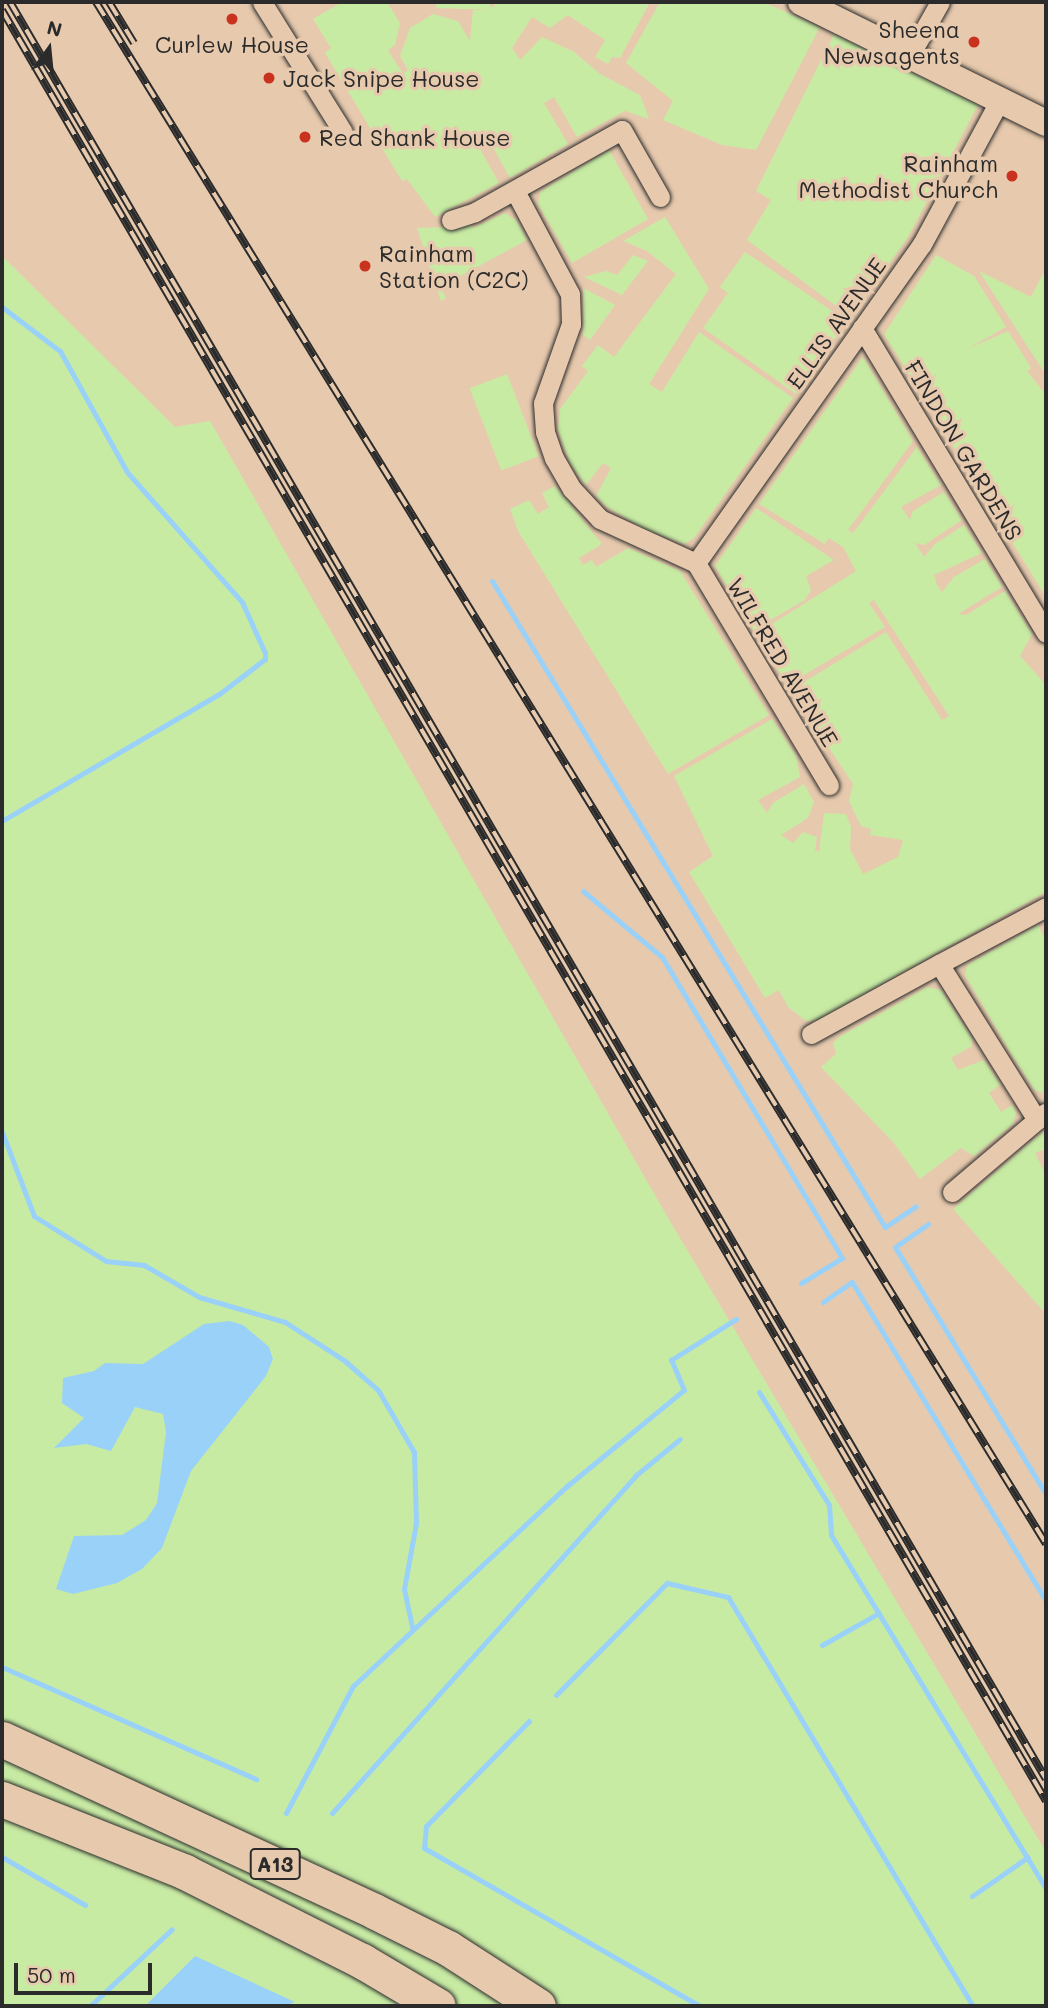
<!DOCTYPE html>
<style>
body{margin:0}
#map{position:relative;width:1048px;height:2008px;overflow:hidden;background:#e7caae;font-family:Mali,sans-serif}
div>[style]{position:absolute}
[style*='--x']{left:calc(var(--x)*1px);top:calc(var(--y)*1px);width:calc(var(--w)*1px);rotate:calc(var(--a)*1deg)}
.green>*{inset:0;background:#c8eba4;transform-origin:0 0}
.water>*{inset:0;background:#99d1f8}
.stream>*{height:5px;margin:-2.5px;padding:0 2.5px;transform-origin:2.5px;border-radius:2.5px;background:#99d1f8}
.roads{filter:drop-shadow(0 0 2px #2b2b2b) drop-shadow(0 0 2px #2b2b2b)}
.street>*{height:19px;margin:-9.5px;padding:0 9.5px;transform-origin:9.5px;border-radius:9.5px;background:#e7caae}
.secondary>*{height:26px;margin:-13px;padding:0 13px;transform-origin:13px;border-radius:13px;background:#e7caae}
.highway>*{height:35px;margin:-17.5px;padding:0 17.5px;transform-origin:17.5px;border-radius:17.5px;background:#e7caae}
.rail>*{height:8px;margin-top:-4px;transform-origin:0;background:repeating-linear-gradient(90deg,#e7caae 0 16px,#2b2b2b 0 32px);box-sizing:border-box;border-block:2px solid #2b2b2b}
.dots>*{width:19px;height:19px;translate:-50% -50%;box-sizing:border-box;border:4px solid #e7caae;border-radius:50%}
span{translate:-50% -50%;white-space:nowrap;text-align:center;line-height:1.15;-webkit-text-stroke:7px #e7caae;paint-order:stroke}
.shield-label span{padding:2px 5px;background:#e7caae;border:2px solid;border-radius:5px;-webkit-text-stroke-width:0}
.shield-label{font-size:21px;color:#2b2b2b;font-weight:700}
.poi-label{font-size:23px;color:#2b2b2b}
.right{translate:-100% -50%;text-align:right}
.left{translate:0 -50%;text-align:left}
.street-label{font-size:23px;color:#2b2b2b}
.frame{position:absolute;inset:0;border:4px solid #2b2b2b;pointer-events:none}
.north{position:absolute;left:14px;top:14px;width:70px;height:70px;-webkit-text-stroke:5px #e7caae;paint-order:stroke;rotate:15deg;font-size:19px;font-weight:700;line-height:28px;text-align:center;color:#2b2b2b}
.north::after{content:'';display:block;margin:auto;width:24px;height:32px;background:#2b2b2b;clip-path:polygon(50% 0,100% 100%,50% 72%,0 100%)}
.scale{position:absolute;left:14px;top:1963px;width:138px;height:32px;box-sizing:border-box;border:4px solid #2b2b2b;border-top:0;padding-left:9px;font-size:21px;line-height:24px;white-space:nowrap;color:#2b2b2b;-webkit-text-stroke:5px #e7caae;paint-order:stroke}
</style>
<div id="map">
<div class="green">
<div style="clip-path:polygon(342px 2px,387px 2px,400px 23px,395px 45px,388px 50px,403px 74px,408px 70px,400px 56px,410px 28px,433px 14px,458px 21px,470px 41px,473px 10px,492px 10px,437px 8px,434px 2px,488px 2px,492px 8px,497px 2px,650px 2px,620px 58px,612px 57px,608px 64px,595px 57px,605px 40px,568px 15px,550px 28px,532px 17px,512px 48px,520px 60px,542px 37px,574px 52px,600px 74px,640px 95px,649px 119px,625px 111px,577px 137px,554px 97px,544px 103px,568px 144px,510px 178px,486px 135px,475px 140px,499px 183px,435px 217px,407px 179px,402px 181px,325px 53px,331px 48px,313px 19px)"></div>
<div style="clip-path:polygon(660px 2px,763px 2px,820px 27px,756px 150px,722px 145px,663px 120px,673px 101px,626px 63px)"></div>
<div style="clip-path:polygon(834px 34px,978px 105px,908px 237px,851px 317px,747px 240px,771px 200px,756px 191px)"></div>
<div style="clip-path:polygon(609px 150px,648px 219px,572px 263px,538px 204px,540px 192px)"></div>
<div style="clip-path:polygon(505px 213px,516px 220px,527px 240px,440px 287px,446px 298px,441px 301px,417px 228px,452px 227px,469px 220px,473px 228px)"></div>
<div style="clip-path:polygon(665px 217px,709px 289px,649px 384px,662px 392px,699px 332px,793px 398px,694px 538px,684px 544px,642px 528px,606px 506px,596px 496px,611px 468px,603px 463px,586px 485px,571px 465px,558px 430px,560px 409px,588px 371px,582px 366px,598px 345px,614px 357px,676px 274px,647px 251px,623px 241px)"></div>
<div style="clip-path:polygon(745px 252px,847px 321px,796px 394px,703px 328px,728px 293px,720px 287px)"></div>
<div style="clip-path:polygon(633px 255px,648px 261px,622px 295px,584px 277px,606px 271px,617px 275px)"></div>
<div style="clip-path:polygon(936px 255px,974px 276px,1006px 327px,967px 349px,1008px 331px,1031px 368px,1027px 371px,1046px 395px,1046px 597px,884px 334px)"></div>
<div style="clip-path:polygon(2px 256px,175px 427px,210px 421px,671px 1223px,1046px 1852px,1046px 2006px,2px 2006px)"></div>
<div style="clip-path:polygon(1046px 268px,1046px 375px,979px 271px,1031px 297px)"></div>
<div style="clip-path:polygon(583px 288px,615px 305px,590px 340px,583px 335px)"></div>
<div style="clip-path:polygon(863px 357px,913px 441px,848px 530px,853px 533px,917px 447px,941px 485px,901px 507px,910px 520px,913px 511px,944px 492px,962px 520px,924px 545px,915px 543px,924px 557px,935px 544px,964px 525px,982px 553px,934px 575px,937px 585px,942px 592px,954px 577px,985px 559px,1002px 587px,958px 614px,966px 615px,1005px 591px,1032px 634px,1020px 656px,1046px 685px,1046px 892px,817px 1020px,806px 1021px,788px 1007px,779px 990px,765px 998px,689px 872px,713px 856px,674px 776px,772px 719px,796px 756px,800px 777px,758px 800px,767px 813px,773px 803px,804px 784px,814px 802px,808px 818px,781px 835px,793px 843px,803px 832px,817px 837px,815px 850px,819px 852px,824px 813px,846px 814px,851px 827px,850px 849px,863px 874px,898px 857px,903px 840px,870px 835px,871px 829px,861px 826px,849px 801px,853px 784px,791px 690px,886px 632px,942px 720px,949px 716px,874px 600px,869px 603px,885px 627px,787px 685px,756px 634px,856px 571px,843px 547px,829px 538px,825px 544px,759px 504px)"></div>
<div style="left:507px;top:374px;width:88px;height:40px;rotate:69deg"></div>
<div style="clip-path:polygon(555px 486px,602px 544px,579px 558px,583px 565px,592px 560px,596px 567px,628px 548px,680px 571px,769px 715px,668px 774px,518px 531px,510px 509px,529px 500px,538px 514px,549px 507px,542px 493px)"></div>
<div style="clip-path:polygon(756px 508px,834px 560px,806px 576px,811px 590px,805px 600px,753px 630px,715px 566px)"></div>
<div style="clip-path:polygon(1038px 925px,1046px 941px,1043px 1093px,1035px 1090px,1013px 1057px,965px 975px,967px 965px)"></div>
<div style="clip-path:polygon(927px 987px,941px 990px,972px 1039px,972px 1046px,951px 1058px,958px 1070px,984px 1060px,1000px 1085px,989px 1093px,1001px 1112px,1012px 1105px,1016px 1113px,1013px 1124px,974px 1156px,961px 1148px,920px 1179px,893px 1142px,821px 1067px,836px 1054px,833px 1043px,839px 1037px)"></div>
<div style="clip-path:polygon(1046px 1129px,1046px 1156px,1043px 1150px,1035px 1153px,1046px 1176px,1045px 1313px,953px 1209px)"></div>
</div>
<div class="water">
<div style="clip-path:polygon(230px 1321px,243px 1325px,269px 1347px,273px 1359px,266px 1376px,191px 1471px,162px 1548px,142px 1569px,117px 1583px,73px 1594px,56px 1589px,74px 1536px,122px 1535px,146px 1520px,157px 1503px,166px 1432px,163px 1414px,135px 1407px,111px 1451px,86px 1444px,54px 1448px,84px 1418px,62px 1403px,63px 1378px,94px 1371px,105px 1363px,143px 1364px,204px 1324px)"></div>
<div style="clip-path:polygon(195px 1956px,295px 2002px,284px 2006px,145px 2006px)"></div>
</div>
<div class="stream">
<div style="--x:2;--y:307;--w:73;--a:37.2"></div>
<div style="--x:60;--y:351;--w:138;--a:61"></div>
<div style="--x:127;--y:472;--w:174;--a:48.5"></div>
<div style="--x:242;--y:602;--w:56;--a:65.7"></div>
<div style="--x:265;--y:653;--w:6;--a:90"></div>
<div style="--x:265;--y:659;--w:58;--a:142.7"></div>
<div style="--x:219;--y:694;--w:251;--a:149.7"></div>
<div style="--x:492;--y:581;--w:756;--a:58.69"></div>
<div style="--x:885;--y:1227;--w:37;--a:-34"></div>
<div style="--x:583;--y:891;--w:103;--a:39.9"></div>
<div style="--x:662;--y:957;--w:351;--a:59.1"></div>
<div style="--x:842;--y:1258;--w:48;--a:148.6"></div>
<div style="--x:2;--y:1132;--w:90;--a:69.1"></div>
<div style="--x:34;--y:1216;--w:85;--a:32"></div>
<div style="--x:106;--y:1261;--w:38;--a:6"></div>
<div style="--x:144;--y:1265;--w:64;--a:30.2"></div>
<div style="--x:199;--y:1297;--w:90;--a:16.2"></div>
<div style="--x:285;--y:1322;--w:72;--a:33"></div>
<div style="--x:345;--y:1361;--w:44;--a:41.3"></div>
<div style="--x:378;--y:1390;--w:72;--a:59.9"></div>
<div style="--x:414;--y:1452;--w:71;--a:88.4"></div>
<div style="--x:416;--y:1523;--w:67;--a:100.3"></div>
<div style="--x:404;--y:1589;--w:39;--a:78"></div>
<div style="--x:928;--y:1224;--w:40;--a:145.1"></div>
<div style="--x:895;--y:1247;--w:289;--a:58.6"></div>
<div style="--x:823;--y:1302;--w:35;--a:-35"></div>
<div style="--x:852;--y:1282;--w:373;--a:58.7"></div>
<div style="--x:759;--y:1392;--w:133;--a:58.2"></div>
<div style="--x:829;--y:1505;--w:30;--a:86"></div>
<div style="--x:831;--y:1535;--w:413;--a:58.7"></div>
<div style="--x:822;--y:1645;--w:65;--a:-29.3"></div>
<div style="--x:2;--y:1667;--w:278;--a:23.8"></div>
<div style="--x:556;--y:1695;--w:158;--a:-45.3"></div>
<div style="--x:667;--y:1583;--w:63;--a:12.9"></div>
<div style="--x:728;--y:1597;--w:477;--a:59.1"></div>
<div style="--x:529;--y:1721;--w:147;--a:134.4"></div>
<div style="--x:426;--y:1826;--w:22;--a:95"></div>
<div style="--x:424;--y:1848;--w:318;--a:29.8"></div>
<div style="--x:286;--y:1813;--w:144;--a:-62.2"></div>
<div style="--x:353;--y:1686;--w:293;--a:-43.1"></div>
<div style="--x:567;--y:1486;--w:151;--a:-39.4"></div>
<div style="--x:684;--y:1390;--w:33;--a:-113"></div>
<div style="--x:671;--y:1360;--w:77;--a:-32.2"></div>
<div style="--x:332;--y:1813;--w:453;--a:-48"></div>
<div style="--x:635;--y:1476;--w:58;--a:-39.4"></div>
<div style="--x:2;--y:1857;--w:96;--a:30"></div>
<div style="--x:972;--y:1896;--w:68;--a:-34.9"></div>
<div style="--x:90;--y:2006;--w:112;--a:-43.2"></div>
</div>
<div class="roads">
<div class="street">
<div style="--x:262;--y:2;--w:153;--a:58.1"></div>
<div style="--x:910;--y:55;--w:61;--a:-60.5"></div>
<div style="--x:515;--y:191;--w:117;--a:61.9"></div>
<div style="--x:570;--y:294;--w:30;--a:88"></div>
<div style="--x:571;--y:324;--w:84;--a:109.5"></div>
<div style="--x:543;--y:403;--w:29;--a:86"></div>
<div style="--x:545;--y:432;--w:28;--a:71"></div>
<div style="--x:554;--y:458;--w:36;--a:60"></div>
<div style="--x:572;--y:489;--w:41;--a:47"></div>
<div style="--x:600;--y:519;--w:106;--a:24.6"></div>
<div style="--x:451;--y:220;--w:25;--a:-18"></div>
<div style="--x:475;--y:212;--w:168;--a:-29.2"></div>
<div style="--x:622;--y:130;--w:77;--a:60.4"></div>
<div style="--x:862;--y:328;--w:356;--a:58.9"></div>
<div style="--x:696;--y:563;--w:391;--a:-54.7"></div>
<div style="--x:922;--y:244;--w:164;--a:-61.6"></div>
<div style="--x:696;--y:563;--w:259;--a:59.1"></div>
<div style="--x:811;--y:1034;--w:146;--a:-28.7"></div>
<div style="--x:1037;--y:1120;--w:184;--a:-122.1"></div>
<div style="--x:939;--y:964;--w:121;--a:-28"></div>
<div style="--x:952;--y:1192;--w:122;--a:-40.3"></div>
</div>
<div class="secondary">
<div style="--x:801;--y:2;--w:273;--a:26.3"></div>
</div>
<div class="highway">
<div style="--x:2;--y:1739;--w:410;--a:24.8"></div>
<div style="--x:374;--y:1911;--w:83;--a:26.6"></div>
<div style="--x:448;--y:1948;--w:107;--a:32.8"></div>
<div style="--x:2;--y:1799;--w:197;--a:21.7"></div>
<div style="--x:185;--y:1872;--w:198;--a:26.7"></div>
<div style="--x:362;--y:1961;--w:88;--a:30.6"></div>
</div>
</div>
<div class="rail">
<div style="--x:10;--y:2;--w:2057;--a:59.76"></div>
<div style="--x:96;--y:2;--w:1811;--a:58.36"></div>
<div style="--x:109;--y:2;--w:48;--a:58.6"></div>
<div style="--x:2;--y:10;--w:2073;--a:59.76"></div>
</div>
<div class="dots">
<div style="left:232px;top:19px;background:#c8321e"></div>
<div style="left:974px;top:42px;background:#c8321e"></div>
<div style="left:269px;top:78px;background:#c8321e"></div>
<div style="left:305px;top:137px;background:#c8321e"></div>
<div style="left:1012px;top:176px;background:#c8321e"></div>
<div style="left:365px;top:266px;background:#c8321e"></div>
</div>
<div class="shield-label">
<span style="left:275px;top:1864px">A13</span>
</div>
<div class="poi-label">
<span class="right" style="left:960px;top:42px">Sheena<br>Newsagents</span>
<span style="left:232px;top:44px">Curlew House</span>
<span class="left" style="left:283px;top:78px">Jack Snipe House</span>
<span class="left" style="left:319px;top:137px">Red Shank House</span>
<span class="right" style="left:998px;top:176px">Rainham<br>Methodist Church</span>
<span class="left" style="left:379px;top:266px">Rainham<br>Station (C2C)</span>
</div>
<div class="street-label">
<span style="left:836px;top:323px;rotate:-55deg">ELLIS AVENUE</span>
<span style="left:964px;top:450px;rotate:59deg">FINDON GARDENS</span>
<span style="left:783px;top:662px;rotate:59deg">WILFRED AVENUE</span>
</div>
<div class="frame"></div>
<div class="north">N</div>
<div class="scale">50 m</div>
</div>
